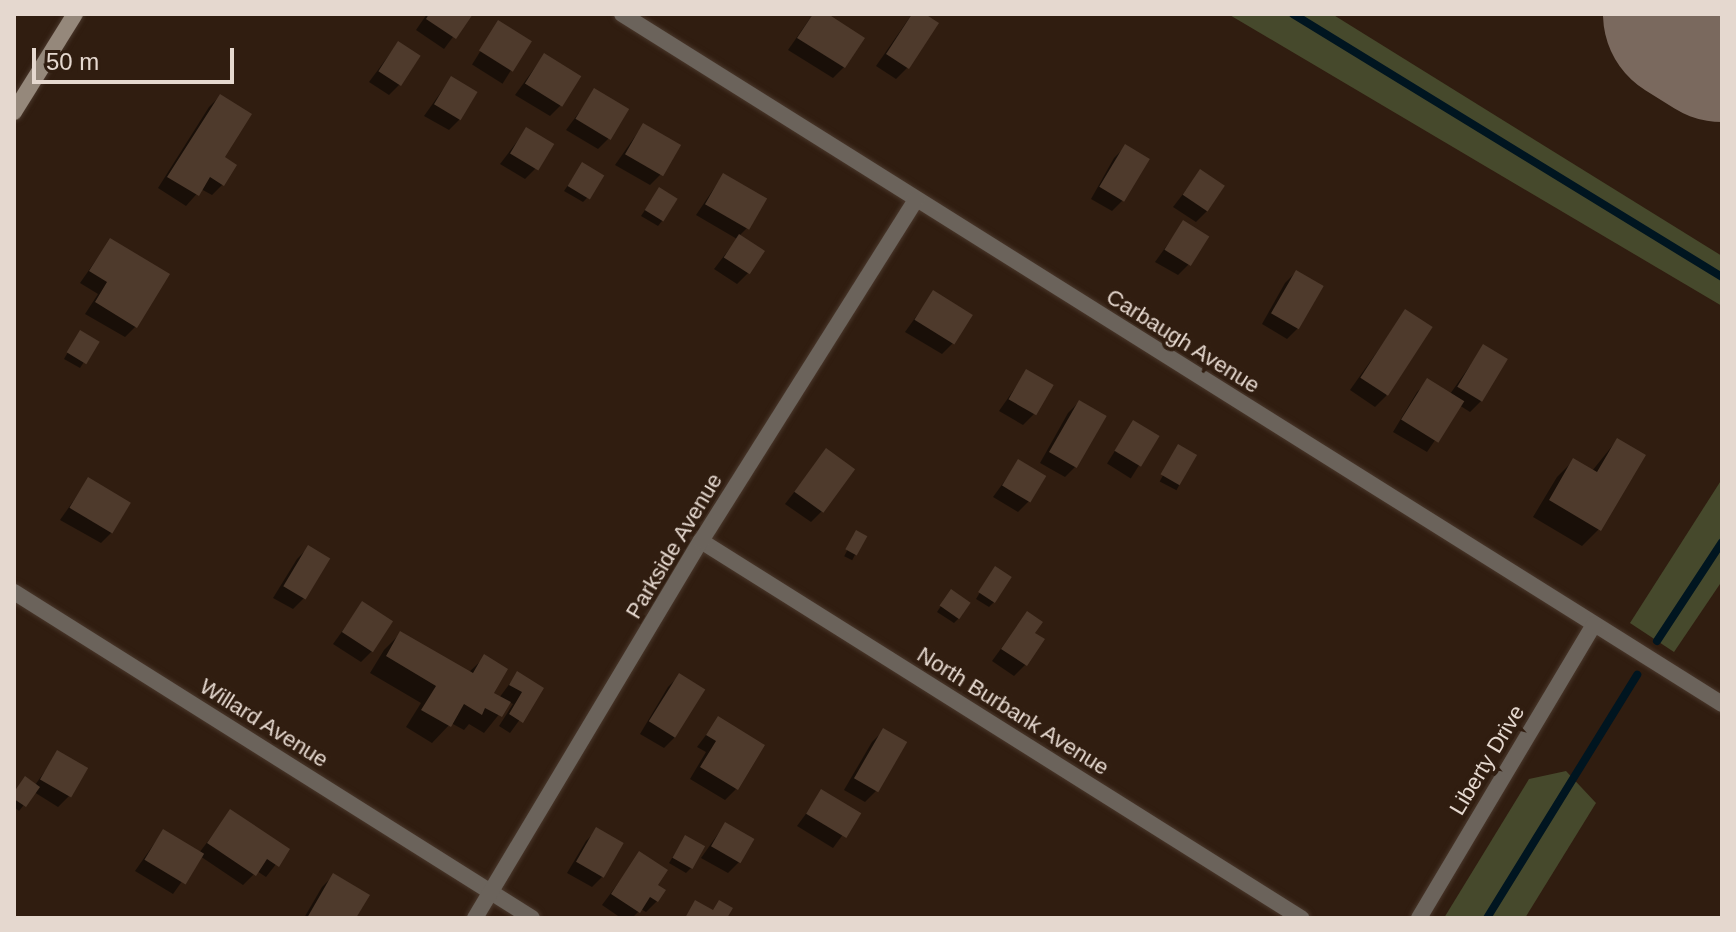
<!DOCTYPE html>
<style>
body{margin:0}
#map{position:relative;width:1736px;height:932px;overflow:hidden;background:#301d10;font-family:Arial,sans-serif}
div>[style]{position:absolute}
[style*='--x']{left:calc(var(--x)*1px);top:calc(var(--y)*1px);width:calc(var(--w)*1px);rotate:calc(var(--a)*1deg)}
.green>*{inset:0;background:#46492c}
.shadow>*{inset:0;background:#0007;transform-origin:0 0}
.stream>*{height:8px;margin:-4px;padding:0 4px;transform-origin:4px;border-radius:4px;background:#001520}
.runway>*{height:180px;margin:-90px;padding:0 90px;transform-origin:90px;border-radius:90px;background:#7a695e}
.building>*{inset:0;background:#4e3a2c;transform-origin:0 0}
.roads{filter:drop-shadow(0 0 2px #49372b) drop-shadow(0 0 2px #49372b)}
.street>*{height:16px;margin:-8px;padding:0 8px;transform-origin:8px;border-radius:8px;background:#6b635b}
.secondary>*{height:16px;margin:-8px;padding:0 8px;transform-origin:8px;border-radius:8px;background:#95887b}
span{translate:-50% -50%;white-space:nowrap;text-align:center;line-height:1.15;-webkit-text-stroke:8px #301d10;paint-order:stroke}
.street-label{font-size:22px;color:#e5d8cf}
.frame{position:absolute;inset:0;border:16px solid #e5d8cf;pointer-events:none}
.scale{position:absolute;left:32px;top:48px;width:202px;height:36px;box-sizing:border-box;border:4px solid #e5d8cf;border-top:0;padding-left:10px;font-size:24px;line-height:28px;white-space:nowrap;color:#e5d8cf;-webkit-text-stroke:6px #301d10;paint-order:stroke}
</style>
<div id="map">
<div class="green">
<div style="clip-path:polygon(1228px 14px,1332px 14px,1722px 256px,1722px 306px)"></div>
<div style="clip-path:polygon(1722px 479px,1722px 581px,1674px 652px,1630px 623px)"></div>
<div style="clip-path:polygon(1566px 771px,1596px 803px,1525px 918px,1444px 918px,1529px 779px)"></div>
</div>
<div class="shadow">
<div style="clip-path:polygon(427px 14px,470px 14px,444px 49px,416px 30px)"></div>
<div style="clip-path:polygon(813px 14px,824px 14px,844px 67px,833px 78px,788px 50px)"></div>
<div style="clip-path:polygon(912px 14px,922px 14px,907px 68px,896px 79px,876px 66px)"></div>
<div style="left:498px;top:23px;width:36px;height:49px;rotate:32deg"></div>
<div style="clip-path:polygon(398px 43px,400px 84px,389px 95px,369px 82px)"></div>
<div style="clip-path:polygon(544px 55px,561px 105px,550px 116px,515px 95px)"></div>
<div style="clip-path:polygon(451px 78px,460px 119px,449px 130px,424px 116px)"></div>
<div style="clip-path:polygon(595px 91px,609px 138px,598px 149px,566px 130px)"></div>
<div style="clip-path:polygon(220px 96px,223px 184px,212px 195px,201px 189px,186px 206px,158px 188px,209px 107px)"></div>
<div style="clip-path:polygon(643px 125px,661px 174px,650px 185px,615px 165px)"></div>
<div style="clip-path:polygon(526px 130px,536px 168px,525px 179px,500px 164px)"></div>
<div style="clip-path:polygon(1125px 147px,1123px 200px,1112px 211px,1091px 199px,1114px 158px)"></div>
<div style="clip-path:polygon(582px 165px,588px 197px,583px 202px,564px 191px)"></div>
<div style="clip-path:polygon(1200px 172px,1207px 211px,1196px 222px,1173px 207px)"></div>
<div style="clip-path:polygon(723px 175px,747px 228px,739px 236px,748px 273px,737px 284px,714px 269px,737px 239px,696px 215px)"></div>
<div style="clip-path:polygon(659px 189px,662px 221px,658px 226px,641px 216px)"></div>
<div style="clip-path:polygon(1183px 223px,1189px 264px,1178px 275px,1155px 262px)"></div>
<div style="clip-path:polygon(110px 240px,136px 326px,125px 337px,85px 314px,98px 294px,80px 283px)"></div>
<div style="clip-path:polygon(1296px 272px,1298px 328px,1287px 339px,1262px 324px,1285px 283px)"></div>
<div style="clip-path:polygon(933px 293px,953px 343px,942px 354px,905px 332px)"></div>
<div style="clip-path:polygon(1406px 311px,1386px 396px,1375px 407px,1350px 390px)"></div>
<div style="clip-path:polygon(76px 338px,97px 342px,80px 368px,64px 359px)"></div>
<div style="clip-path:polygon(1484px 346px,1506px 359px,1481px 401px,1470px 412px,1459px 405px,1427px 452px,1393px 432px,1417px 392px,1428px 381px,1450px 394px)"></div>
<div style="clip-path:polygon(1027px 371px,1034px 414px,1023px 425px,999px 411px)"></div>
<div style="clip-path:polygon(1079px 402px,1076px 466px,1065px 477px,1040px 463px,1068px 413px)"></div>
<div style="left:1133px;top:422px;width:28px;height:49px;rotate:32deg"></div>
<div style="clip-path:polygon(1617px 440px,1599px 529px,1582px 546px,1533px 517px,1557px 477px,1574px 460px,1592px 471px)"></div>
<div style="left:1178px;top:447px;width:19px;height:39px;rotate:28deg"></div>
<div style="clip-path:polygon(826px 451px,822px 511px,811px 522px,785px 504px)"></div>
<div style="clip-path:polygon(1019px 461px,1029px 501px,1018px 512px,993px 497px)"></div>
<div style="clip-path:polygon(88px 480px,112px 532px,101px 543px,60px 520px)"></div>
<div style="left:856px;top:533px;width:9px;height:26px;rotate:27deg"></div>
<div style="clip-path:polygon(308px 548px,327px 559px,304px 598px,293px 609px,273px 598px,297px 559px)"></div>
<div style="clip-path:polygon(991px 574px,994px 602px,989px 607px,976px 599px)"></div>
<div style="clip-path:polygon(947px 597px,959px 618px,954px 623px,937px 612px)"></div>
<div style="clip-path:polygon(362px 604px,372px 651px,361px 662px,333px 644px)"></div>
<div style="clip-path:polygon(1027px 613px,1033px 634px,1025px 665px,1014px 676px,992px 661px)"></div>
<div style="clip-path:polygon(401px 633px,468px 673px,485px 657px,492px 693px,499px 698px,517px 674px,542px 689px,510px 733px,499px 726px,513px 704px,509px 702px,484px 733px,469px 724px,464px 730px,451px 723px,432px 743px,406px 727px,421px 703px,370px 673px,384px 650px)"></div>
<div style="clip-path:polygon(679px 676px,703px 690px,675px 737px,664px 748px,640px 734px,668px 687px)"></div>
<div style="clip-path:polygon(718px 719px,736px 789px,725px 800px,690px 779px,706px 752px,697px 747px)"></div>
<div style="clip-path:polygon(883px 731px,904px 743px,876px 791px,865px 802px,844px 790px,872px 742px)"></div>
<div style="clip-path:polygon(58px 753px,69px 796px,58px 807px,34px 792px,19px 811px,14px 807px,14px 792px,35px 785px)"></div>
<div style="clip-path:polygon(822px 792px,858px 814px,833px 848px,797px 826px)"></div>
<div style="clip-path:polygon(230px 812px,287px 850px,266px 877px,257px 871px,243px 885px,200px 856px,173px 894px,135px 871px,163px 831px,199px 853px)"></div>
<div style="clip-path:polygon(725px 824px,739px 862px,728px 873px,701px 858px)"></div>
<div style="clip-path:polygon(597px 830px,603px 876px,592px 887px,567px 873px,586px 841px)"></div>
<div style="clip-path:polygon(685px 837px,691px 868px,686px 873px,669px 863px)"></div>
<div style="clip-path:polygon(640px 854px,657px 901px,646px 912px,641px 909px,632px 918px,621px 918px,602px 905px)"></div>
<div style="clip-path:polygon(333px 876px,354px 918px,304px 918px,322px 887px)"></div>
</div>
<div class="stream">
<div style="--x:1293;--y:14;--w:503;--a:31.51"></div>
<div style="--x:1657;--y:641;--w:118;--a:-56.7"></div>
<div style="--x:1487;--y:918;--w:286;--a:-58.3"></div>
</div>
<div class="runway">
<div style="--x:1693;--y:14;--w:34;--a:32"></div>
</div>
<div class="building">
<div style="clip-path:polygon(429px 14px,473px 14px,456px 39px,426px 19px)"></div>
<div style="clip-path:polygon(813px 14px,828px 14px,865px 38px,845px 68px,797px 38px)"></div>
<div style="clip-path:polygon(912px 14px,925px 14px,939px 23px,909px 69px,886px 54px)"></div>
<div style="left:498px;top:20px;width:40px;height:36px;rotate:32deg"></div>
<div style="left:398px;top:41px;width:27px;height:36px;rotate:33deg"></div>
<div style="left:544px;top:53px;width:44px;height:36px;rotate:32deg"></div>
<div style="left:451px;top:76px;width:31px;height:33px;rotate:31deg"></div>
<div style="left:594px;top:88px;width:41px;height:36px;rotate:31deg"></div>
<div style="clip-path:polygon(220px 94px,252px 114px,225px 157px,237px 165px,224px 186px,210px 177px,199px 196px,167px 177px)"></div>
<div style="left:643px;top:123px;width:44px;height:36px;rotate:30deg"></div>
<div style="left:526px;top:127px;width:33px;height:31px;rotate:31deg"></div>
<div style="left:1125px;top:144px;width:29px;height:50px;rotate:31deg"></div>
<div style="left:582px;top:162px;width:26px;height:28px;rotate:31deg"></div>
<div style="left:1200px;top:169px;width:30px;height:31px;rotate:34deg"></div>
<div style="left:723px;top:173px;width:51px;height:36px;rotate:30deg"></div>
<div style="left:659px;top:187px;width:22px;height:27px;rotate:32deg"></div>
<div style="left:1183px;top:220px;width:31px;height:35px;rotate:32deg"></div>
<div style="left:739px;top:234px;width:31px;height:28px;rotate:33deg"></div>
<div style="clip-path:polygon(110px 238px,170px 274px,137px 328px,95px 302px,107px 282px,89px 271px)"></div>
<div style="left:1296px;top:270px;width:32px;height:50px;rotate:30deg"></div>
<div style="left:933px;top:290px;width:47px;height:35px;rotate:32deg"></div>
<div style="left:1405px;top:309px;width:33px;height:82px;rotate:33deg"></div>
<div style="left:80px;top:330px;width:23px;height:26px;rotate:31deg"></div>
<div style="left:1483px;top:344px;width:29px;height:50px;rotate:31deg"></div>
<div style="left:1026px;top:369px;width:32px;height:35px;rotate:30deg"></div>
<div style="left:1427px;top:378px;width:44px;height:49px;rotate:32deg"></div>
<div style="left:1079px;top:400px;width:32px;height:60px;rotate:30deg"></div>
<div style="left:1133px;top:420px;width:31px;height:36px;rotate:31deg"></div>
<div style="clip-path:polygon(1617px 438px,1646px 455px,1601px 531px,1549px 500px,1573px 458px,1597px 472px)"></div>
<div style="left:1178px;top:444px;width:22px;height:35px;rotate:30deg"></div>
<div style="left:826px;top:448px;width:36px;height:54px;rotate:36deg"></div>
<div style="left:1018px;top:459px;width:33px;height:31px;rotate:31deg"></div>
<div style="left:88px;top:477px;width:50px;height:36px;rotate:31deg"></div>
<div style="left:856px;top:530px;width:13px;height:22px;rotate:29deg"></div>
<div style="left:308px;top:545px;width:26px;height:48px;rotate:31deg"></div>
<div style="left:995px;top:566px;width:20px;height:31px;rotate:33deg"></div>
<div style="left:951px;top:589px;width:24px;height:20px;rotate:35deg"></div>
<div style="left:362px;top:601px;width:37px;height:37px;rotate:33deg"></div>
<div style="clip-path:polygon(1027px 611px,1043px 622px,1035px 633px,1045px 639px,1027px 666px,1001px 649px)"></div>
<div style="clip-path:polygon(400px 631px,473px 673px,484px 654px,508px 669px,494px 693px,511px 702px,502px 717px,485px 708px,482px 715px,464px 704px,451px 727px,421px 710px,436px 686px,386px 656px)"></div>
<div style="clip-path:polygon(517px 671px,544px 688px,523px 723px,509px 714px,522px 692px,509px 685px)"></div>
<div style="left:679px;top:673px;width:31px;height:57px;rotate:32deg"></div>
<div style="clip-path:polygon(718px 716px,765px 745px,738px 790px,700px 767px,716px 741px,706px 735px)"></div>
<div style="left:883px;top:728px;width:28px;height:58px;rotate:30deg"></div>
<div style="left:57px;top:750px;width:36px;height:34px;rotate:30deg"></div>
<div style="clip-path:polygon(25px 776px,40px 787px,26px 807px,14px 799px,14px 792px)"></div>
<div style="left:821px;top:789px;width:47px;height:29px;rotate:31deg"></div>
<div style="clip-path:polygon(230px 809px,290px 849px,279px 867px,267px 859px,256px 876px,207px 843px)"></div>
<div style="left:725px;top:822px;width:34px;height:28px;rotate:30deg"></div>
<div style="left:596px;top:827px;width:32px;height:40px;rotate:30deg"></div>
<div style="left:163px;top:829px;width:48px;height:36px;rotate:31deg"></div>
<div style="left:685px;top:835px;width:23px;height:26px;rotate:29deg"></div>
<div style="clip-path:polygon(639px 851px,668px 870px,658px 885px,666px 890px,658px 902px,650px 897px,640px 913px,611px 894px)"></div>
<div style="clip-path:polygon(333px 873px,370px 895px,356px 918px,307px 918px)"></div>
<div style="clip-path:polygon(695px 900px,713px 910px,719px 900px,733px 908px,727px 918px,685px 918px)"></div>
</div>
<div class="roads">
<div class="street">
<div style="--x:622;--y:14;--w:1298;--a:32.1"></div>
<div style="--x:701;--y:541;--w:709;--a:32.14"></div>
<div style="--x:14;--y:592;--w:612;--a:32.18"></div>
<div style="--x:475;--y:918;--w:440;--a:-59.1"></div>
<div style="--x:701;--y:541;--w:403;--a:-57.8"></div>
<div style="--x:1419;--y:918;--w:342;--a:-59.2"></div>
</div>
<div class="secondary">
<div style="--x:14;--y:112;--w:115;--a:-58.1"></div>
</div>
</div>
<div class="street-label">
<span style="left:1183px;top:341px;rotate:32deg">Carbaugh Avenue</span>
<span style="left:674px;top:546px;rotate:-59deg">Parkside Avenue</span>
<span style="left:1013px;top:711px;rotate:32deg">North Burbank Avenue</span>
<span style="left:264px;top:723px;rotate:32deg">Willard Avenue</span>
<span style="left:1487px;top:760px;rotate:-59deg">Liberty Drive</span>
</div>
<div class="frame"></div>
<div class="scale">50 m</div>
</div>
